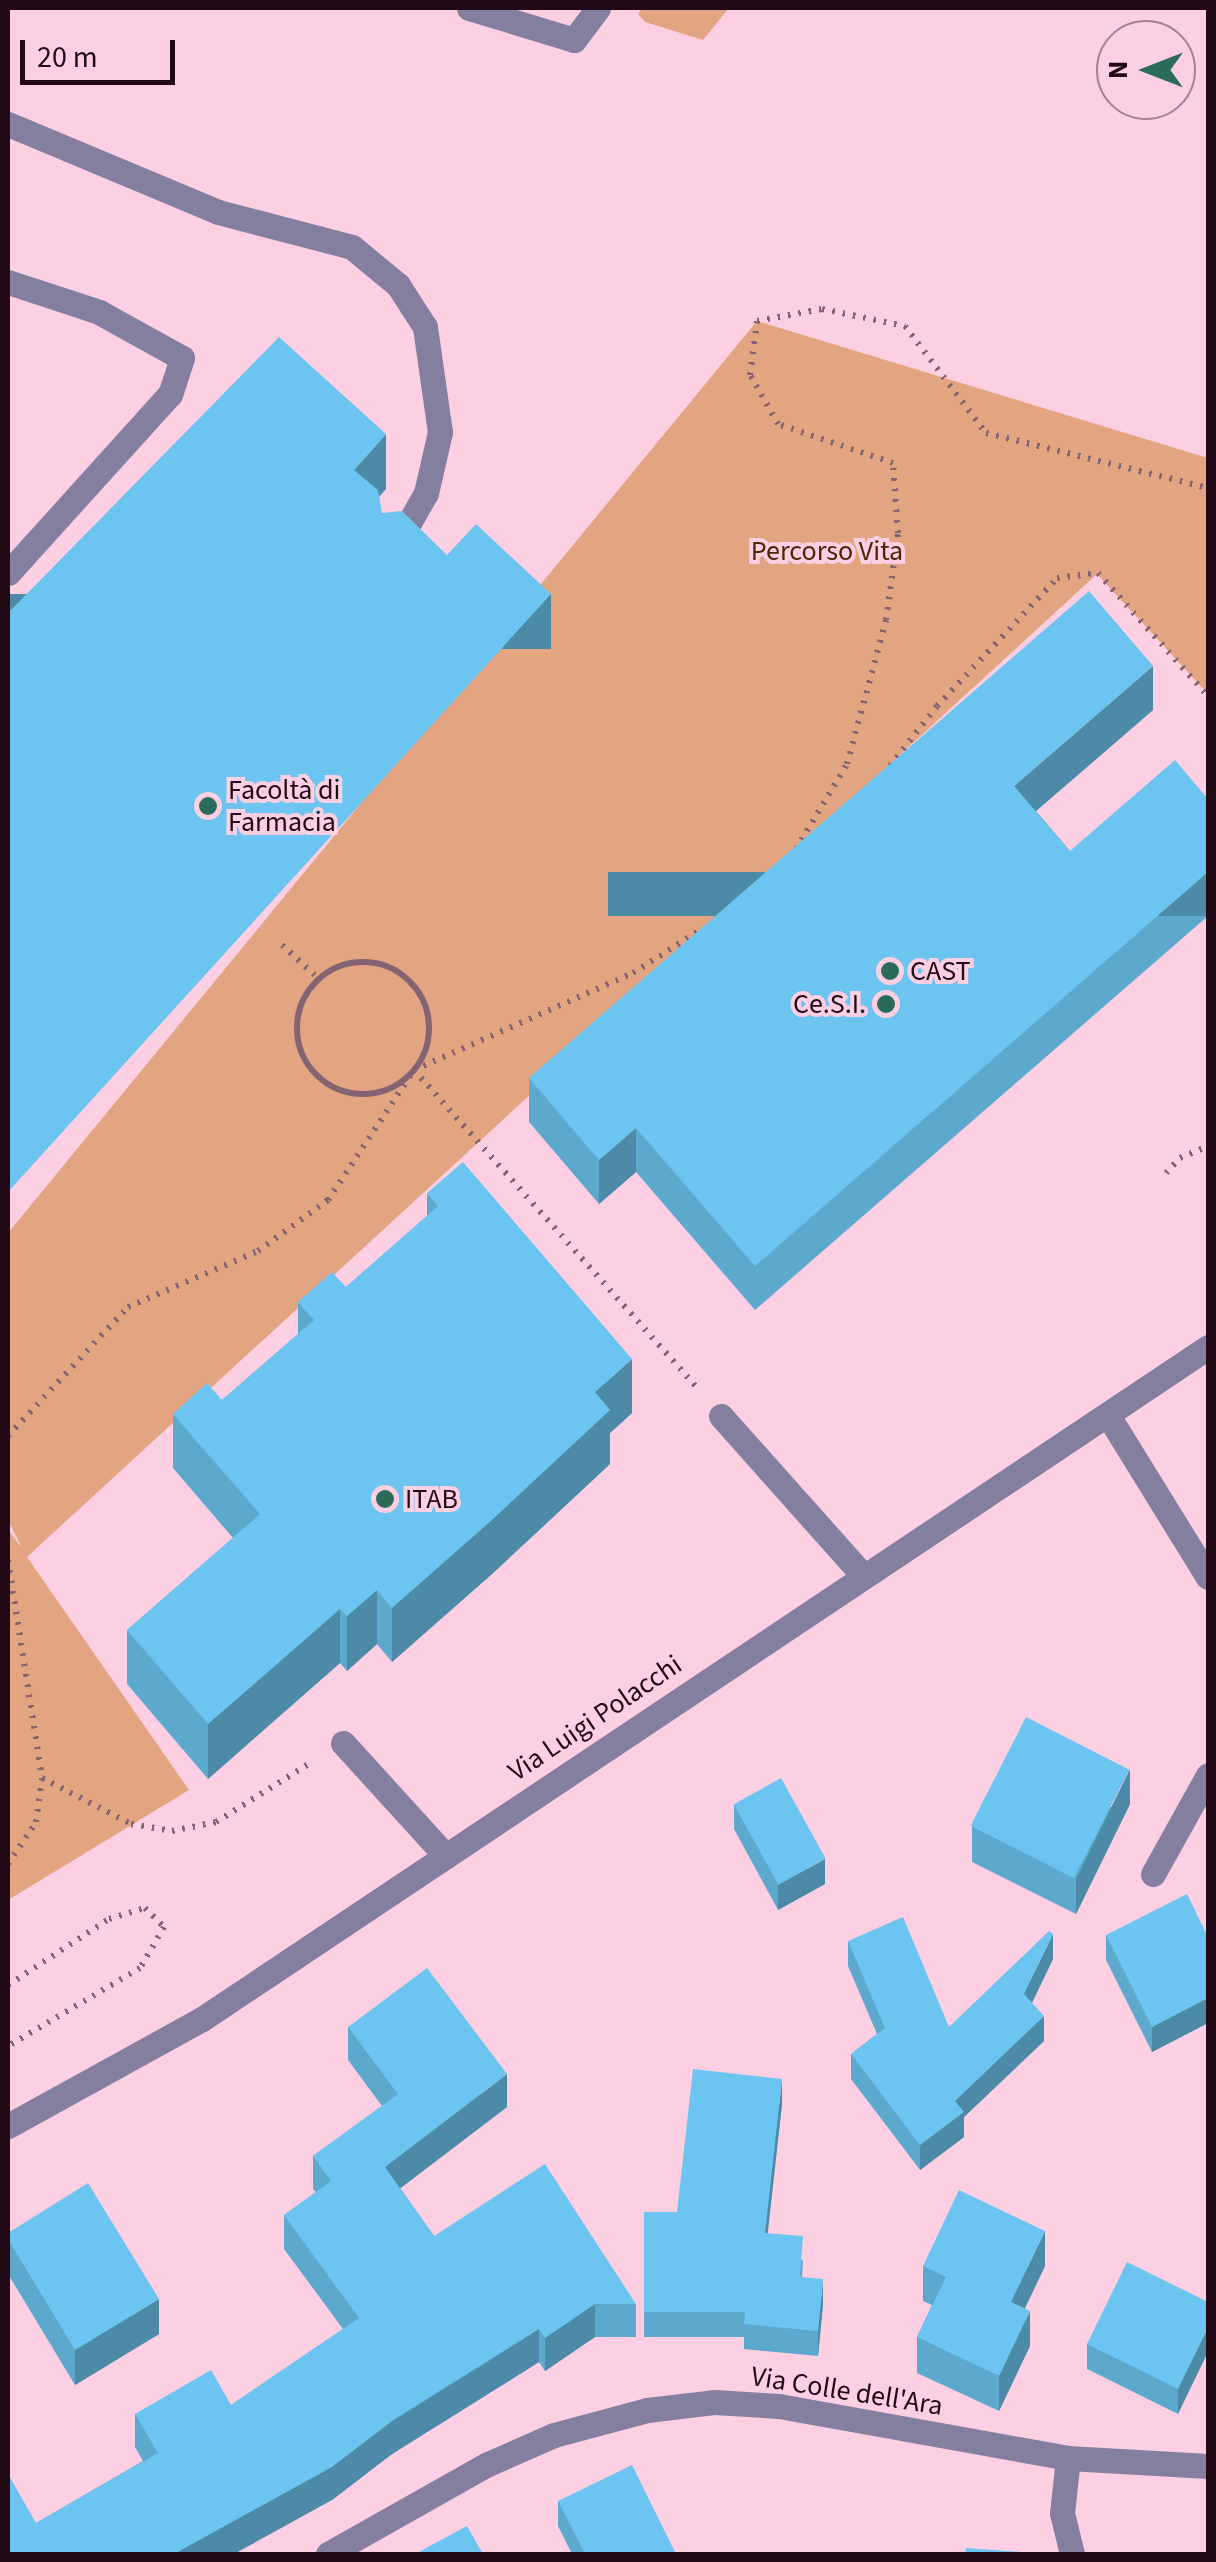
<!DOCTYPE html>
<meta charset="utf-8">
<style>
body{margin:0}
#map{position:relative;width:1216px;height:2562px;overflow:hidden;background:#fcd0e2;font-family:"Source Sans 3",sans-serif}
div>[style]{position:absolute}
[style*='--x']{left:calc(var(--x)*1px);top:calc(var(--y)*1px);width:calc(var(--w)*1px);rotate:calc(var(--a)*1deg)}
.green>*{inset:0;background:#e3a581}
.path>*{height:6px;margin-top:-3px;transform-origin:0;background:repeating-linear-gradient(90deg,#846372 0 2.5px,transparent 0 10.5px)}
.path>.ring{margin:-3px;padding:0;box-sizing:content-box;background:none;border:6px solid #846372;border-radius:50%}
.minor>*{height:25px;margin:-12.5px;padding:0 12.5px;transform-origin:12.5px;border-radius:12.5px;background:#847f9f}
.wall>*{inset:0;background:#5da9ce}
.shaded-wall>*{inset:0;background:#4c8aa8;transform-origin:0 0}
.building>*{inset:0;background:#6cc5f0;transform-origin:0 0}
.dots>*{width:28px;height:28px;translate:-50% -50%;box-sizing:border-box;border:5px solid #fcd0e2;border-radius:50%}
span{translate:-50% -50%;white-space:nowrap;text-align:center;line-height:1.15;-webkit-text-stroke:8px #fcd0e2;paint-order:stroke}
.park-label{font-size:28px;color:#512401}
.poi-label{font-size:28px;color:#210915}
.left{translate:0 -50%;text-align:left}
.right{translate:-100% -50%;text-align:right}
.street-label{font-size:28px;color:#210915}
.frame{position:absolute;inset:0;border:10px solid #210915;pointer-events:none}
.north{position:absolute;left:1096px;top:20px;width:100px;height:100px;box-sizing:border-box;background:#fcd0e2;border:2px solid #a48090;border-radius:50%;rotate:270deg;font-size:28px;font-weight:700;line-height:40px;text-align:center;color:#210915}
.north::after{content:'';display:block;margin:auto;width:35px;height:45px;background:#2b6b59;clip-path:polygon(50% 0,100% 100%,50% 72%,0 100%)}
.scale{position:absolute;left:20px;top:40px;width:155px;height:45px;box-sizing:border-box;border:5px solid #210915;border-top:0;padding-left:12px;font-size:30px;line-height:35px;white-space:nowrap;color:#210915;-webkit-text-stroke:8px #fcd0e2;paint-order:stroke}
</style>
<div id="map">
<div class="green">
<div style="clip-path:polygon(642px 8px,729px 8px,703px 40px,645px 22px,638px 14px)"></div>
<div style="clip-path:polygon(757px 321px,1208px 458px,1208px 694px,1097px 574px,27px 1557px,189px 1790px,8px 1900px,8px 1530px,22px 1548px,8px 1520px,8px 1233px)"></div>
</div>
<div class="path">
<div style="--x:890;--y:766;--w:76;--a:-51.9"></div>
<div style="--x:937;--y:706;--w:175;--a:-46.8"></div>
<div style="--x:1057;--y:578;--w:41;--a:-7"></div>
<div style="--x:1098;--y:573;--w:165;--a:48.2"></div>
<div style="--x:796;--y:849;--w:99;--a:-59"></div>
<div style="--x:847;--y:764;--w:149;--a:-74.8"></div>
<div style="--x:886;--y:620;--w:88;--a:-82.1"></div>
<div style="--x:898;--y:533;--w:70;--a:-94.1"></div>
<div style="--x:893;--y:463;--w:121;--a:-161.3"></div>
<div style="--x:778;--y:424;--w:56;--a:-119.7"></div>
<div style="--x:750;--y:375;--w:54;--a:-82.6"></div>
<div style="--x:757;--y:321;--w:66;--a:-10.5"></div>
<div style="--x:822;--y:309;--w:85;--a:11.6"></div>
<div style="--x:905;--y:326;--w:134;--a:52.9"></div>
<div style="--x:986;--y:433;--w:229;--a:13.9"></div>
<div style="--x:282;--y:945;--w:49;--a:42.5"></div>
<div class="ring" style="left:297px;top:962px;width:126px;height:126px"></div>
<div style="--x:414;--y:1070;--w:429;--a:48.3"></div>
<div style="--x:1166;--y:1173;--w:21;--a:-47"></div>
<div style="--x:1180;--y:1158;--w:30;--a:-23"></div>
<div style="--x:8;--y:1436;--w:176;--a:-47.1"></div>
<div style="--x:128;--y:1307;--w:142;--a:-23.3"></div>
<div style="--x:258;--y:1251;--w:87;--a:-36.1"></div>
<div style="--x:328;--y:1200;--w:156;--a:-56.5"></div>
<div style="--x:414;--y:1070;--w:240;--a:-23.9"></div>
<div style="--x:633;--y:973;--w:83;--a:-32.7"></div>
<div style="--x:8;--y:1560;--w:221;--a:81.1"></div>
<div style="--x:8;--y:1864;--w:50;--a:-56.3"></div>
<div style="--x:36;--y:1822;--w:44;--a:-82.2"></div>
<div style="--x:42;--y:1778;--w:100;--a:27.3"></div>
<div style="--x:131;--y:1824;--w:42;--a:9.7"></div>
<div style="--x:172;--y:1831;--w:45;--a:-11.6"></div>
<div style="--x:216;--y:1822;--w:111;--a:-32.1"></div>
<div style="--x:8;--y:1985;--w:121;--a:-33.2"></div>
<div style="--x:109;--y:1919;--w:38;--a:-17"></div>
<div style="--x:145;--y:1908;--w:27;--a:45"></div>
<div style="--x:164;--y:1927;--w:48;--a:120.3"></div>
<div style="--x:140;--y:1968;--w:153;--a:149.4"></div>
</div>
<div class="minor">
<div style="--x:469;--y:8;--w:110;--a:16.9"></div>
<div style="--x:574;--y:40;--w:40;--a:-53"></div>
<div style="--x:8;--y:124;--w:228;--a:22.7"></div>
<div style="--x:218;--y:212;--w:138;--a:14.6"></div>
<div style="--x:352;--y:247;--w:60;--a:39.6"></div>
<div style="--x:398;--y:285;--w:50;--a:57.3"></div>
<div style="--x:425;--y:327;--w:106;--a:81.9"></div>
<div style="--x:440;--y:432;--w:63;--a:102.9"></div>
<div style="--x:426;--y:493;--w:64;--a:119.7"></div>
<div style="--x:8;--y:282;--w:96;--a:18.2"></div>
<div style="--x:99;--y:312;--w:95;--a:29"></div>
<div style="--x:182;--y:358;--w:38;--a:108"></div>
<div style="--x:170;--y:394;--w:241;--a:132.1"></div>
<div style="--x:721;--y:1416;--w:210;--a:48.3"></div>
<div style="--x:1109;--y:1417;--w:188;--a:58.3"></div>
<div style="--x:343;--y:1743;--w:153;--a:47.7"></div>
<div style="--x:1153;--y:1874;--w:113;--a:-60.9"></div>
<div style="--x:8;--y:2126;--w:222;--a:-28.9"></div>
<div style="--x:202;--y:2019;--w:1210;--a:-33.74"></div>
<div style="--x:1068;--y:2458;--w:55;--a:96.2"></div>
<div style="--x:1062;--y:2513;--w:42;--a:76.3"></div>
<div style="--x:328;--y:2554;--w:184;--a:-29.4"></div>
<div style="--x:488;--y:2464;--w:72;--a:-23.7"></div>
<div style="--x:554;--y:2435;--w:96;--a:-15"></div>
<div style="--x:647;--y:2410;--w:67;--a:-6.8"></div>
<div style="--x:714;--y:2402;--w:65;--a:3.5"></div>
<div style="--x:779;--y:2406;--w:294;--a:10.2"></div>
<div style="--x:1068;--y:2458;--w:140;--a:3.3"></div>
</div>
<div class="wall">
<div style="clip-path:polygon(1153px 710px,1036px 811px,1070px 851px,1208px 799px,1208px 916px,755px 1310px,636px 1172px,599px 1204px,529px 1122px,529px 1078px)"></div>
<div style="clip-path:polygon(427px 1193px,632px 1413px,610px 1433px,610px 1464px,492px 1574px,392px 1662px,377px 1644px,347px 1671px,340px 1663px,208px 1779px,127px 1684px,127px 1630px,233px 1538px,173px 1468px,173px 1414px,222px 1400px,298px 1334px,298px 1302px,346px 1287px,427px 1216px)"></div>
<div style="clip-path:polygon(734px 1804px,825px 1884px,778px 1910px,734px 1829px)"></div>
<div style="clip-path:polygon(1130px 1804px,1076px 1914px,972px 1862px,972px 1826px)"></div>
<div style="clip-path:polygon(1106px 1935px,1208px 1937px,1208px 2023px,1152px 2052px,1106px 1960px)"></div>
<div style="clip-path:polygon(848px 1941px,949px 2027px,1053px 1959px,1032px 2003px,1044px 2041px,964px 2117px,964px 2137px,920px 2170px,851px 2079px,851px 2054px,877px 2034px,848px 1966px)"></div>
<div style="clip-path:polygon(348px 2027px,507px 2107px,400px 2188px,434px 2236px,636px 2304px,636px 2337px,595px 2337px,545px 2371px,539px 2362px,392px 2454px,332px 2500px,36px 2523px,143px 2461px,135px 2447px,135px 2414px,231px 2405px,343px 2329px,284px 2249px,284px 2215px,316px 2192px,313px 2189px,313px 2156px,382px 2106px,348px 2060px)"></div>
<div style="clip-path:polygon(782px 2104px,767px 2233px,803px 2261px,802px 2278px,823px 2304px,818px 2356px,744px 2349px,744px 2337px,644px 2337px,644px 2212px,677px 2212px)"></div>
<div style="clip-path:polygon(8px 2233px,159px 2334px,75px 2385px,8px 2274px)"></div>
<div style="clip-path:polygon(923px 2266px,1045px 2266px,1025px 2308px,1030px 2346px,999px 2411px,917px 2373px,917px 2337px,932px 2305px,923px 2301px)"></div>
<div style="clip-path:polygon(1208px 2302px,1178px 2414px,1087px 2369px,1087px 2344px)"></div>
<div style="clip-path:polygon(558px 2501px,676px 2554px,572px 2554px,558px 2526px)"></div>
</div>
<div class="shaded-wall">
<div style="clip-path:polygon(386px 434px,386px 489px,354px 525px,354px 470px)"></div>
<div style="left:551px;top:594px;width:55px;height:808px;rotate:90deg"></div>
<div style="clip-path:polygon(1153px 666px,1153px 710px,1014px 830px,1014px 786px)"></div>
<div style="left:1208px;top:872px;width:44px;height:600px;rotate:90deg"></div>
<div style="clip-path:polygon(636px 1128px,636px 1172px,599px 1204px,599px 1160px)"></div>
<div style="clip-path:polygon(632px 1359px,632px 1413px,610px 1433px,610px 1464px,492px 1574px,392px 1662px,392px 1608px,595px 1392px)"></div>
<div style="clip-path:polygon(377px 1590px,377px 1644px,347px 1671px,347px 1616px)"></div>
<div style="clip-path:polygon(340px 1609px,340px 1663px,208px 1779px,208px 1724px)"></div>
<div style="clip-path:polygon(1130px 1769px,1130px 1804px,1076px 1914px,1076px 1879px)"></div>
<div style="clip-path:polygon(825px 1859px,825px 1884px,778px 1910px,778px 1885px)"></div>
<div style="clip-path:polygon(1053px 1934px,1053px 1959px,1024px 2019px,1024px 1994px)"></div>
<div style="clip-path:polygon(1208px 1998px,1208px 2023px,1152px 2052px,1152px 2027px)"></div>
<div style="clip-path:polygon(1044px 2016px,1044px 2041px,964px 2117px,964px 2137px,920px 2170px,920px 2145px,955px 2101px)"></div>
<div style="clip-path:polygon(507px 2074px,507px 2107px,385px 2200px,385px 2167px)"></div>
<div style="clip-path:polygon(782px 2079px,782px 2104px,765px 2258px,765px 2233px)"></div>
<div style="clip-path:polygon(1045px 2231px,1045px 2266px,1011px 2337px,1011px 2302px)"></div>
<div style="clip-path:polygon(823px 2279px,823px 2304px,818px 2356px,818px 2331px)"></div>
<div style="clip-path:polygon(159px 2299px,159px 2334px,75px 2385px,75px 2350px)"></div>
<div style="clip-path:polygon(595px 2304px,595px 2337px,545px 2371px,545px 2338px)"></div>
<div style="clip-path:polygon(1030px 2311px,1030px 2346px,999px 2411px,999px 2376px)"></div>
<div style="clip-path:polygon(1208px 2327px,1208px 2352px,1178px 2414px,1178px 2389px)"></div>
<div style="clip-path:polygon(539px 2329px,539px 2362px,392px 2454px,332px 2500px,234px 2554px,174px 2554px)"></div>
</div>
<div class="building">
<div style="clip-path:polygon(279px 337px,386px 434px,354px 470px,378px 490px,382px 513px,402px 511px,447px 555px,476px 524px,551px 594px,8px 1192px,8px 613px)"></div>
<div style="clip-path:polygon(1089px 591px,1153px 666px,1014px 786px,1070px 851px,1175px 760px,1208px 799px,1208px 872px,755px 1266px,636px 1128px,599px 1160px,529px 1078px)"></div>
<div style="clip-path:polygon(463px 1162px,632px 1359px,595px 1392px,610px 1410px,492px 1520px,392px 1608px,377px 1590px,347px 1616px,340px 1609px,208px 1724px,127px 1630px,260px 1514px,173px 1414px,207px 1383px,222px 1400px,314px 1320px,298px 1302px,332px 1272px,346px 1287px,438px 1206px,427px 1193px)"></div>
<div style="left:1026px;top:1717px;width:116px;height:122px;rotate:27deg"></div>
<div style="left:781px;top:1778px;width:92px;height:54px;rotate:61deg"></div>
<div style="clip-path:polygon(1187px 1894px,1208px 1937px,1208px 1998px,1152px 2027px,1106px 1935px)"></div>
<div style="clip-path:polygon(903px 1917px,949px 2027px,1049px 1931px,1053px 1934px,1024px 1994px,1044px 2016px,955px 2101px,964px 2112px,920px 2145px,851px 2054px,885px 2028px,848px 1941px)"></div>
<div style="clip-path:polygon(427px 1968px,507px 2074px,385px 2167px,434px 2236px,545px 2164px,636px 2304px,595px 2304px,545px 2338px,539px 2329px,392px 2421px,332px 2467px,174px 2554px,8px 2554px,8px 2474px,36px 2523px,158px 2453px,135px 2414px,211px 2370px,231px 2405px,359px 2318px,284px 2215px,331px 2181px,313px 2156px,398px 2094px,348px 2027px)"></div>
<div style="clip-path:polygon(693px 2069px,782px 2079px,765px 2233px,803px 2236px,800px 2277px,823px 2279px,818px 2331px,744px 2324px,745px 2312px,644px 2312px,644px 2212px,677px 2212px)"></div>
<div style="clip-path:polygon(88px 2183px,159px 2299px,75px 2350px,8px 2239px,8px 2233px)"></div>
<div style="clip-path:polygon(959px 2190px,1045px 2231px,1011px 2302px,1030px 2311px,999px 2376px,917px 2337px,946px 2277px,923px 2266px)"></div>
<div style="clip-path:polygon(1127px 2262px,1208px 2302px,1208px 2327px,1178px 2389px,1087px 2344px)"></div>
<div style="clip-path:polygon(632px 2465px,676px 2554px,585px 2554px,558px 2501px)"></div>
<div style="clip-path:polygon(467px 2526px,483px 2554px,415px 2554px)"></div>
<div style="clip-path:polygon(966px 2548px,1022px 2552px,1022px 2554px,965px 2554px)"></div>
</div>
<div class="dots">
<div style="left:208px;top:806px;background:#2b6b59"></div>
<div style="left:890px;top:971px;background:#2b6b59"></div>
<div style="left:886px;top:1004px;background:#2b6b59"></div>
<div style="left:385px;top:1499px;background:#2b6b59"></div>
</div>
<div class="park-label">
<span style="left:827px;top:551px">Percorso Vita</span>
</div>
<div class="poi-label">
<span class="left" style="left:228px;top:806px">Facoltà di<br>Farmacia</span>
<span class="left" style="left:910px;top:971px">CAST</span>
<span class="right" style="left:866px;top:1004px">Ce.S.I.</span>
<span class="left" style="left:405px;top:1499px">ITAB</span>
</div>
<div class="street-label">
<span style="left:595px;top:1718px;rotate:-34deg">Via Luigi Polacchi</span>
<span style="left:847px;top:2391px;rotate:9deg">Via Colle dell'Ara</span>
</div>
<div class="frame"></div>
<div class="north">N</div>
<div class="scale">20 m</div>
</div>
